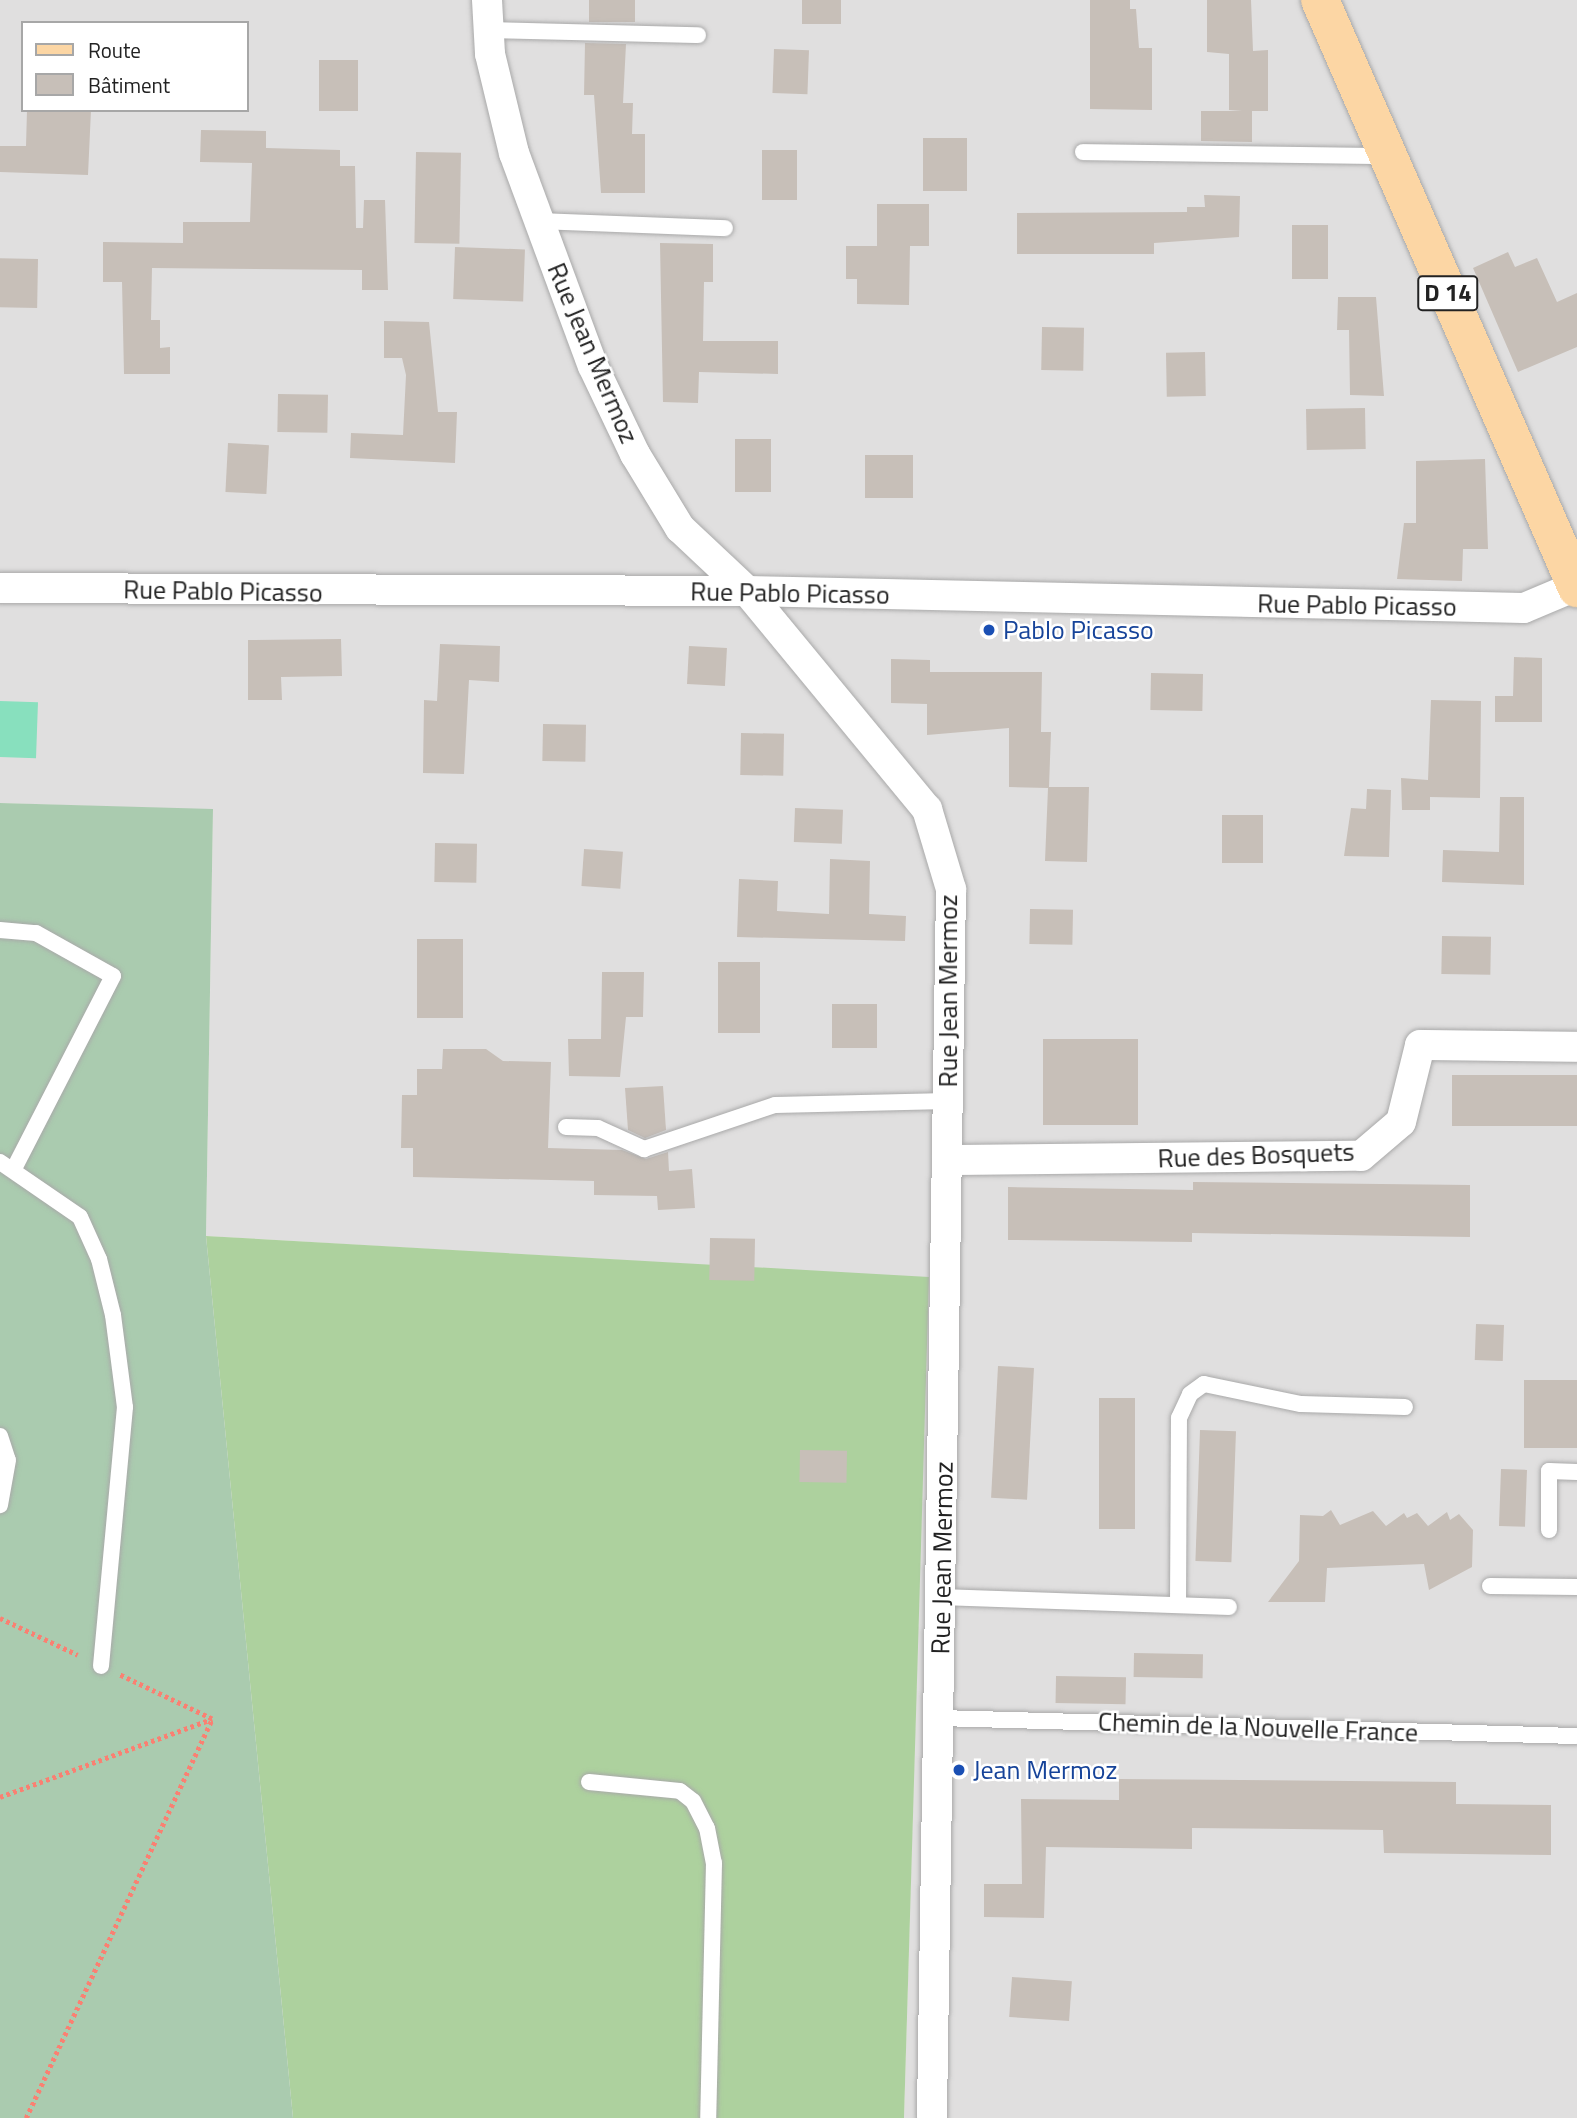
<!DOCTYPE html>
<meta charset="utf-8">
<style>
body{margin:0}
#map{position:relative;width:1577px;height:2118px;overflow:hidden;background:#f2efe9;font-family:"Titillium Web",sans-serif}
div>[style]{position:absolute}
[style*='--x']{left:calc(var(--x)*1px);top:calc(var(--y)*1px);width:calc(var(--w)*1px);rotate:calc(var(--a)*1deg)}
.residential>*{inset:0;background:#e0dfdf}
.forest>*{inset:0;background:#add19e}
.cemetery>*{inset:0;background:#aacbaf}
.pitch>*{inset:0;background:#88e0be;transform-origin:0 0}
.building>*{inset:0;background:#c7bfb8;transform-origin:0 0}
.path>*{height:4.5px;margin-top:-2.25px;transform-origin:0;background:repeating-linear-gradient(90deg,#fa8072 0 3.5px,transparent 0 7px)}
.roads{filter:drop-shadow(0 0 2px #a9a9a9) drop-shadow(0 0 2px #a9a9a9)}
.lane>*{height:16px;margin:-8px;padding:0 8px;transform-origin:8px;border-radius:8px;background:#fff}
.street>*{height:30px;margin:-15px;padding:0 15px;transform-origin:15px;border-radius:15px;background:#fff}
.primary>*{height:38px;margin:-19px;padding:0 19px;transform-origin:19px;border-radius:19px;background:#fcd6a4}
.dots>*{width:19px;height:19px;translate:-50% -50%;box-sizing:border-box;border:4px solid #fff;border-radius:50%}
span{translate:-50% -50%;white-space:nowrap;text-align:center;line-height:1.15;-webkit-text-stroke:5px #fff;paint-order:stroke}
.shield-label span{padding:2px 5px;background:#fff;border:2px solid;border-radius:5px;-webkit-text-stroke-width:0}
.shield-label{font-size:24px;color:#222;font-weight:700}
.street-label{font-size:26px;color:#222}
.transit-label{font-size:26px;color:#164399}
.left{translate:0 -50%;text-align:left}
.legend{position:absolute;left:21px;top:21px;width:228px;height:91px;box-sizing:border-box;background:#fff;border:2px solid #a7a7a7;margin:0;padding:9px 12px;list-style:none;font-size:21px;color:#222}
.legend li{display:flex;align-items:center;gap:14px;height:35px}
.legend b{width:35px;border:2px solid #a7a7a7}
</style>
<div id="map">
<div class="residential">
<div style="clip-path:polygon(evenodd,0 0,1577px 0,1577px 2118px,904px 2118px,928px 1278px,206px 1236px,213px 810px,0 803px,0 0,23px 23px,247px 23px,247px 110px,23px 110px,23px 23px)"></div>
</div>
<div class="forest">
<div style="clip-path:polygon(206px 1236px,929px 1277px,904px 2118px,293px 2118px)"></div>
</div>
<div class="cemetery">
<div style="clip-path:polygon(0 803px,213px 809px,206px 1236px,293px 2118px,0 2118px)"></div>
</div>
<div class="pitch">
<div style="left:0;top:701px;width:38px;height:56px;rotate:2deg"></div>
</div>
<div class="building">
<div style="left:589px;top:0;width:46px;height:22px"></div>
<div style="left:802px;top:0;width:39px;height:24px"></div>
<div style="clip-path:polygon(1090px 0,1130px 0,1130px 9px,1136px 9px,1139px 48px,1152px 48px,1152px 110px,1090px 109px)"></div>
<div style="clip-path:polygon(1207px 0,1251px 0,1253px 51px,1268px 50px,1268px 111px,1252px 111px,1252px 142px,1201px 141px,1201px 111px,1242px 111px,1229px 110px,1229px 54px,1207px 52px)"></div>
<div style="clip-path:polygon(585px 43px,626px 44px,623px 103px,633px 103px,632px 134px,645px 134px,645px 193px,601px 193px,594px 95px,584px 95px)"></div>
<div style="left:774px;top:49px;width:35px;height:44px;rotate:2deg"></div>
<div style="left:319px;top:60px;width:39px;height:51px"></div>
<div style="clip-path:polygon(27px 110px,91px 110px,88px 175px,0 172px,0 146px,26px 146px)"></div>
<div style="clip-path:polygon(201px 130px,266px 131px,266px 148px,340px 150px,340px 166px,355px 166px,356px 228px,363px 228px,364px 200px,385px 200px,388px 290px,362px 290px,362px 270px,152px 268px,151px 320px,160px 320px,160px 348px,170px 347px,170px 374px,124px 374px,122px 282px,103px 282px,103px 242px,183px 243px,183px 222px,250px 222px,252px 163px,200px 162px)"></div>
<div style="left:923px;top:138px;width:44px;height:53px"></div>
<div style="left:797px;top:150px;width:50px;height:35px;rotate:90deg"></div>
<div style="left:416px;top:152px;width:45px;height:91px;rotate:1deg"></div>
<div style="clip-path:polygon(1204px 195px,1240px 196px,1239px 237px,1154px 243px,1154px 254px,1017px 254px,1017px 213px,1187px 212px,1187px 207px,1205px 207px)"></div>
<div style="clip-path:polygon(877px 204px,929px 204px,929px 246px,910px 246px,909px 305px,857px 304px,857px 279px,846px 279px,846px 246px,877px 246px)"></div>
<div style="left:1292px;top:225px;width:36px;height:54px"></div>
<div style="clip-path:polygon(660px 243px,713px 244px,713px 282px,704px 282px,703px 341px,778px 341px,778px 374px,699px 372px,698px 403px,663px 402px)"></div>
<div style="left:455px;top:247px;width:70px;height:52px;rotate:2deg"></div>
<div style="clip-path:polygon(1508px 252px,1515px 267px,1537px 258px,1557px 302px,1577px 293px,1577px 347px,1518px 372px,1473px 268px)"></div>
<div style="left:38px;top:259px;width:49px;height:38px;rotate:91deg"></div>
<div style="clip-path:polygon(1338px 297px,1376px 297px,1384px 396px,1350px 395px,1349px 330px,1337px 330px)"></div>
<div style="clip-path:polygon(384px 321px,429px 322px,438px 412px,457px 412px,455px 463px,350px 458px,351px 433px,403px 435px,406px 375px,402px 358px,384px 358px)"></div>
<div style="left:1042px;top:327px;width:42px;height:43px;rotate:1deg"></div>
<div style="left:1205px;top:352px;width:44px;height:39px;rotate:89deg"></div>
<div style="left:278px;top:394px;width:50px;height:38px;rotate:1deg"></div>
<div style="left:1365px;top:408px;width:41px;height:59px;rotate:89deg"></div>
<div style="left:735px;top:439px;width:36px;height:53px"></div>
<div style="left:228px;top:443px;width:41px;height:49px;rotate:3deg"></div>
<div style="left:913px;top:455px;width:43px;height:48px;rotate:90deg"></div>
<div style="clip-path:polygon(1485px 459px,1488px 549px,1463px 549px,1462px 581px,1397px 579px,1404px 523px,1416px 523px,1416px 461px)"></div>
<div style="clip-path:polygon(341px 639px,342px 676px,281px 677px,282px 700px,248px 700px,248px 640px)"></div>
<div style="clip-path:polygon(440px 644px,500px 646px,499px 682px,469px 680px,464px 774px,423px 773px,424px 700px,437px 701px)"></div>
<div style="left:689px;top:646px;width:38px;height:38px;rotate:3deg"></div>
<div style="clip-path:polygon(1514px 657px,1542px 658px,1542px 722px,1495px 722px,1495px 696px,1513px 696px)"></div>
<div style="clip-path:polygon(891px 659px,930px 660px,930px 672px,1042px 672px,1041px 732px,1051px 732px,1049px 787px,1089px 787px,1087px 862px,1045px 861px,1048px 788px,1009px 787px,1009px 728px,927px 735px,927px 704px,891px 703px)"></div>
<div style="left:1151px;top:673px;width:52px;height:37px;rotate:1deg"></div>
<div style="clip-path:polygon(1431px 700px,1481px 701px,1480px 798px,1430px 797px,1430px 810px,1402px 810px,1401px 778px,1428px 780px)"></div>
<div style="left:543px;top:724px;width:43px;height:37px;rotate:1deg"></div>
<div style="left:741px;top:733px;width:43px;height:42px;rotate:1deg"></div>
<div style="clip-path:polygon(1367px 789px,1391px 790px,1389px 857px,1344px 856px,1351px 808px,1366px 809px)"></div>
<div style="clip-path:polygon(1500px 797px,1524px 797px,1524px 885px,1442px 882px,1443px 850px,1499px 852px)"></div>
<div style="left:795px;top:808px;width:48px;height:34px;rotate:2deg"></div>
<div style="left:1222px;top:815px;width:41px;height:48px"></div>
<div style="left:435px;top:843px;width:42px;height:39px;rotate:1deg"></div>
<div style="left:584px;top:849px;width:39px;height:37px;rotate:4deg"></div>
<div style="clip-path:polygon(830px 859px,870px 861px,869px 914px,906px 916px,905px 941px,737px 937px,739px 879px,778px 881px,777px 911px,829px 914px)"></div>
<div style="left:1030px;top:909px;width:43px;height:35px;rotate:1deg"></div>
<div style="left:1442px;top:936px;width:49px;height:38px;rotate:1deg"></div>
<div style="left:417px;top:939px;width:46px;height:79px"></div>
<div style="left:718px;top:962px;width:42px;height:71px"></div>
<div style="clip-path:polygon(602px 972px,644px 972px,643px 1017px,626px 1017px,620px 1077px,569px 1076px,568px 1039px,601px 1039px)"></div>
<div style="left:832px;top:1004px;width:45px;height:44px"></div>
<div style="left:1043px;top:1039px;width:95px;height:86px"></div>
<div style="clip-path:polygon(443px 1049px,486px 1049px,503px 1061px,551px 1062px,548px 1148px,622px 1150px,646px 1159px,668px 1152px,669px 1171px,692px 1169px,695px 1208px,658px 1210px,657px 1196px,594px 1195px,594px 1181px,413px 1177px,413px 1148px,401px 1148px,402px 1095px,417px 1095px,417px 1069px,442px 1069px)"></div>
<div style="left:1452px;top:1075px;width:125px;height:51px"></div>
<div style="clip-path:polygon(663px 1086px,666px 1130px,645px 1138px,628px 1130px,625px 1088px)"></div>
<div style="clip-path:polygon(1193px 1182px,1470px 1185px,1470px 1237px,1192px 1233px,1192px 1242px,1008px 1240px,1008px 1187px,1193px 1190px)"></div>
<div style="left:710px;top:1238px;width:45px;height:42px;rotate:1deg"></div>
<div style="left:1476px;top:1324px;width:28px;height:36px;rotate:2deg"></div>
<div style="left:998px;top:1366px;width:36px;height:132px;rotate:3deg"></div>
<div style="left:1524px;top:1380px;width:53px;height:68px"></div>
<div style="left:1099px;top:1398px;width:36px;height:131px"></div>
<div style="left:1200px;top:1430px;width:36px;height:131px;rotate:2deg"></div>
<div style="left:800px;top:1450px;width:47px;height:32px;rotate:1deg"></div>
<div style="left:1501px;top:1469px;width:26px;height:57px;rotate:2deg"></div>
<div style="clip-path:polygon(1331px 1510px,1340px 1525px,1373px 1511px,1386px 1526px,1404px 1513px,1407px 1518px,1417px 1513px,1428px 1526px,1447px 1512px,1450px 1520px,1459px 1514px,1473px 1530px,1472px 1567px,1429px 1590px,1424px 1564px,1327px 1568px,1325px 1602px,1268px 1602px,1299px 1561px,1300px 1515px,1323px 1516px)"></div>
<div style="left:1134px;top:1653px;width:69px;height:24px;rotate:1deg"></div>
<div style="left:1056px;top:1676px;width:70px;height:27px;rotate:1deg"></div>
<div style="clip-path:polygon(1119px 1779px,1456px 1782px,1456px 1804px,1551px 1805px,1551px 1855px,1384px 1853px,1383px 1830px,1192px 1828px,1192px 1849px,1046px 1847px,1044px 1918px,984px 1917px,984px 1884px,1022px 1884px,1021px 1799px,1119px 1800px)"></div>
<div style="left:1012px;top:1977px;width:60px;height:40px;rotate:4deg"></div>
</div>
<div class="path">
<div style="--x:0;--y:1618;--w:86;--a:25.4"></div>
<div style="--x:0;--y:1797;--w:226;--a:-20.2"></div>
<div style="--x:26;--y:2118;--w:440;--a:-65"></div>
<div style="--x:212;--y:1719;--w:102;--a:-154.4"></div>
</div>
<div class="roads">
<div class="lane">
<div style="--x:486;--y:30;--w:212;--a:1.4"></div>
<div style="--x:1083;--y:152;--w:303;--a:0.8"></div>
<div style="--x:540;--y:221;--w:185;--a:2.2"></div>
<div style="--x:0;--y:930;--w:36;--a:5"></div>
<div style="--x:36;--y:933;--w:88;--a:29.2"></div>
<div style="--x:113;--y:976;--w:217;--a:117.2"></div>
<div style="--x:566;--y:1127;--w:32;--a:2"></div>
<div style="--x:598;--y:1128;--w:51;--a:24.5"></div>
<div style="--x:644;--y:1149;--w:138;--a:-18.6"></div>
<div style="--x:775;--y:1105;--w:173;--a:-1.3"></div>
<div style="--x:0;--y:1162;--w:97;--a:34.5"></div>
<div style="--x:80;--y:1217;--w:46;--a:65.7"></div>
<div style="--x:99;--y:1259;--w:58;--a:76"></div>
<div style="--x:113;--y:1315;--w:93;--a:82.6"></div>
<div style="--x:125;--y:1407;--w:260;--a:95.3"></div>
<div style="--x:0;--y:1436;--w:25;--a:72"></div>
<div style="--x:8;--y:1460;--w:46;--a:100.1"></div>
<div style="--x:1549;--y:1530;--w:59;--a:-90"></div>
<div style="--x:1549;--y:1471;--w:28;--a:2"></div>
<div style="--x:1490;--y:1586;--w:87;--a:0.7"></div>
<div style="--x:941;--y:1597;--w:288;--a:2"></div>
<div style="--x:1178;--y:1605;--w:187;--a:-89.7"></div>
<div style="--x:1179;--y:1418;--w:26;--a:-65"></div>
<div style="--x:1190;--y:1394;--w:17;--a:-36"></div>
<div style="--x:1204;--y:1384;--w:99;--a:11.7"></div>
<div style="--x:1301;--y:1404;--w:104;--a:1.7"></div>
<div style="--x:939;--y:1718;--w:638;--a:1.62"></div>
<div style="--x:589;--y:1782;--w:91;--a:5.6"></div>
<div style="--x:680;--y:1791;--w:16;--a:38"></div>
<div style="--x:693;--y:1801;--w:30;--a:63"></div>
<div style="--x:707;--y:1828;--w:36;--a:79"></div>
<div style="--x:714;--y:1863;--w:255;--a:91.3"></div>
</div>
<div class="street">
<div style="--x:487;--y:0;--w:54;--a:86.8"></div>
<div style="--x:490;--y:54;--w:102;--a:76.4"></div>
<div style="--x:514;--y:153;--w:227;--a:69.7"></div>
<div style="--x:593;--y:366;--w:98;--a:64.5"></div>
<div style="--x:635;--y:454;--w:87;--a:58.7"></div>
<div style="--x:680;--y:528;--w:92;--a:43.2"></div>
<div style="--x:747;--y:591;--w:283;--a:50.5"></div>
<div style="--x:927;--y:809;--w:84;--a:73.3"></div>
<div style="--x:951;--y:889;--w:1229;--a:90.89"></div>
<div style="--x:0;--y:588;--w:747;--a:0.23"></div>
<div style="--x:747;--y:591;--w:777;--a:1.25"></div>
<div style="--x:1524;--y:608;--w:56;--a:-22.9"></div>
<div style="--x:947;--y:1160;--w:414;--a:-0.6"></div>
<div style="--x:1361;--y:1156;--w:52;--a:-40.4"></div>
<div style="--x:1401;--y:1122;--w:79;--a:-76.1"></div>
<div style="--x:1420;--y:1045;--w:157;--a:0.7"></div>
</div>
<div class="primary">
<div style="--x:1320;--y:0;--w:642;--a:66.39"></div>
</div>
</div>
<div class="dots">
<div style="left:989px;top:630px;background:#1a4fb4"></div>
<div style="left:959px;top:1770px;background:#1a4fb4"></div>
</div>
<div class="shield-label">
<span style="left:1448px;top:293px">D 14</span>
</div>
<div class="street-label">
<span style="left:593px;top:353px;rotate:67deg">Rue Jean Mermoz</span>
<span style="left:223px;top:591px;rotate:1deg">Rue Pablo Picasso</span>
<span style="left:790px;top:593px;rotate:1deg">Rue Pablo Picasso</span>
<span style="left:1357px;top:605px;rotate:1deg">Rue Pablo Picasso</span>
<span style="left:948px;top:991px;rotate:-90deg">Rue Jean Mermoz</span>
<span style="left:1256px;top:1155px;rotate:-2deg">Rue des Bosquets</span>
<span style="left:942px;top:1558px;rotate:-89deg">Rue Jean Mermoz</span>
<span style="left:1258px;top:1727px;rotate:2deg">Chemin de la Nouvelle France</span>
</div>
<div class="transit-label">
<span class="left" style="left:1003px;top:630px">Pablo Picasso</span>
<span class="left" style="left:973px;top:1770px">Jean Mermoz</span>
</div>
<ul class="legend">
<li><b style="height:9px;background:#fcd6a4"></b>Route</li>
<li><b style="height:19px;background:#c7bfb8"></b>Bâtiment</li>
</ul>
</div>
